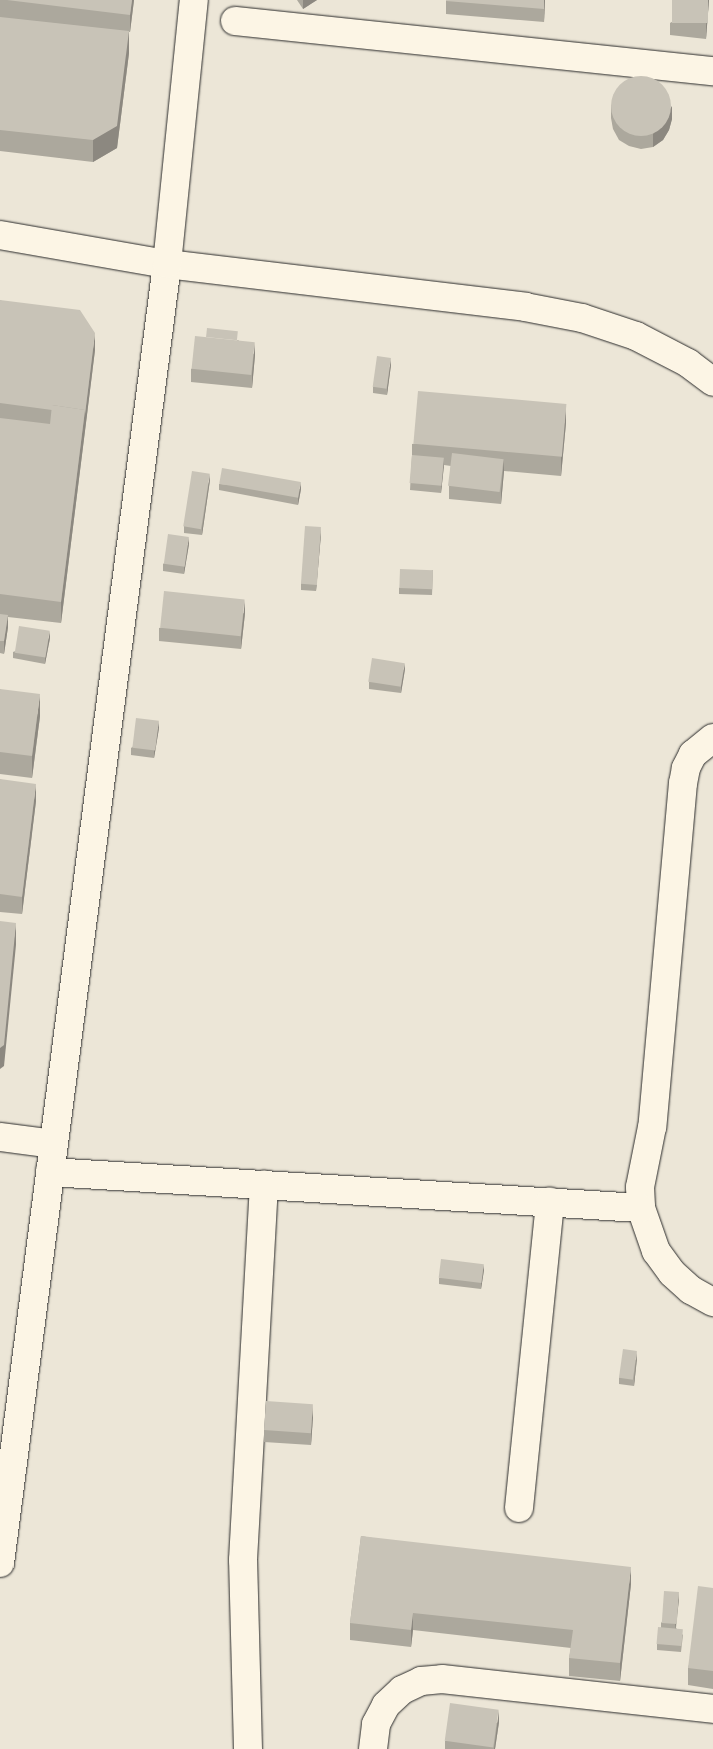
<!DOCTYPE html>
<style>
body{margin:0}
#map{position:relative;width:713px;height:1749px;overflow:hidden;background:#fcf5e5;font-family:"Architects Daughter",sans-serif}
div>[style]{position:absolute}
[style*='--x']{left:calc(var(--x)*1px);top:calc(var(--y)*1px);width:calc(var(--w)*1px);rotate:calc(var(--a)*1deg)}
.built>*{inset:0;background:#ece6d7;transform-origin:0 0}
.roads{filter:drop-shadow(0 0 1px #2b2b2b) drop-shadow(0 0 1px #2b2b2b)}
.minor>*{height:28px;margin:-14px;padding:0 14px;transform-origin:14px;border-radius:14px;background:#fcf5e5}
.wall>*{inset:0;background:#aca89d}
.shaded-wall>*{inset:0;background:#8c8880}
.building>*{inset:0;background:#c8c3b7;transform-origin:0 0}
.round{border-radius:50%}
span{translate:-50% -50%;white-space:nowrap;text-align:center;line-height:1.15;-webkit-text-stroke:5px #fcf5e5;paint-order:stroke}
</style>
<div id="map">
<div class="built">
<div style="left:0;top:0;width:713px;height:1749px"></div>
</div>
<div class="roads">
<div class="minor">
<div style="--x:235;--y:21;--w:481;--a:6"></div>
<div style="--x:0;--y:235;--w:169;--a:9.9"></div>
<div style="--x:167;--y:264;--w:361;--a:6.8"></div>
<div style="--x:525;--y:307;--w:58;--a:10.9"></div>
<div style="--x:582;--y:318;--w:57;--a:18.4"></div>
<div style="--x:636;--y:336;--w:59;--a:27.4"></div>
<div style="--x:688;--y:363;--w:31;--a:37"></div>
<div style="--x:713;--y:738;--w:26;--a:141"></div>
<div style="--x:693;--y:754;--w:16;--a:117"></div>
<div style="--x:686;--y:768;--w:15;--a:101"></div>
<div style="--x:683;--y:783;--w:345;--a:95.1"></div>
<div style="--x:652;--y:1127;--w:61;--a:101.3"></div>
<div style="--x:640;--y:1187;--w:21;--a:87"></div>
<div style="--x:641;--y:1208;--w:46;--a:70.8"></div>
<div style="--x:656;--y:1251;--w:27;--a:54"></div>
<div style="--x:672;--y:1273;--w:25;--a:42"></div>
<div style="--x:691;--y:1290;--w:25;--a:29"></div>
<div style="--x:0;--y:1137;--w:54;--a:7.4"></div>
<div style="--x:50;--y:1172;--w:592;--a:3.49"></div>
<div style="--x:519;--y:1508;--w:308;--a:-84.2"></div>
<div style="--x:0;--y:1563;--w:1310;--a:-82.67"></div>
<div style="--x:167;--y:264;--w:265;--a:-84.2"></div>
<div style="--x:248;--y:1749;--w:189;--a:-91.5"></div>
<div style="--x:243;--y:1560;--w:376;--a:-86.8"></div>
<div style="--x:373;--y:1749;--w:25;--a:-83"></div>
<div style="--x:376;--y:1724;--w:21;--a:-62"></div>
<div style="--x:386;--y:1705;--w:22;--a:-43"></div>
<div style="--x:402;--y:1690;--w:21;--a:-25"></div>
<div style="--x:421;--y:1681;--w:21;--a:-5"></div>
<div style="--x:442;--y:1679;--w:273;--a:6.3"></div>
</div>
</div>
<div class="wall">
<div style="clip-path:polygon(0 0,134px 0,130px 32px,129px 32px,129px 53px,117px 148px,93px 162px,0 151px)"></div>
<div style="clip-path:polygon(297px 0,317px 0,303px 9px)"></div>
<div style="clip-path:polygon(446px 0,545px 0,544px 22px,446px 14px)"></div>
<div style="clip-path:polygon(709px 0,706px 39px,670px 35px,670px 23px)"></div>
<div style="clip-path:polygon(611px 105px,672px 119px,669px 130px,663px 140px,653px 147px,641px 149px,629px 146px,619px 140px,613px 129px,611px 118px)"></div>
<div style="clip-path:polygon(0 300px,95px 350px,61px 623px,8px 617px,8px 627px,4px 654px,0 653px)"></div>
<div style="clip-path:polygon(238px 340px,255px 355px,252px 388px,191px 382px,191px 369px)"></div>
<div style="clip-path:polygon(391px 365px,387px 395px,373px 393px,373px 387px)"></div>
<div style="clip-path:polygon(566px 423px,561px 476px,504px 471px,501px 504px,449px 499px,449px 486px,451px 466px,444px 465px,441px 493px,410px 490px,412px 455px,412px 444px)"></div>
<div style="clip-path:polygon(210px 480px,202px 535px,184px 533px,184px 526px)"></div>
<div style="clip-path:polygon(219px 484px,301px 489px,298px 505px,219px 490px)"></div>
<div style="clip-path:polygon(321px 534px,316px 591px,301px 590px,301px 584px)"></div>
<div style="clip-path:polygon(189px 544px,184px 574px,163px 571px,163px 564px)"></div>
<div style="clip-path:polygon(433px 570px,432px 595px,399px 594px,399px 588px)"></div>
<div style="clip-path:polygon(245px 613px,241px 649px,159px 641px,159px 628px)"></div>
<div style="clip-path:polygon(50px 638px,45px 664px,13px 658px,13px 652px)"></div>
<div style="clip-path:polygon(405px 669px,401px 693px,369px 689px,369px 682px)"></div>
<div style="clip-path:polygon(0 689px,40px 716px,32px 778px,0 774px)"></div>
<div style="clip-path:polygon(159px 728px,154px 758px,131px 755px,131px 748px)"></div>
<div style="clip-path:polygon(0 779px,36px 801px,22px 914px,0 912px)"></div>
<div style="clip-path:polygon(484px 1270px,481px 1289px,439px 1284px,439px 1278px)"></div>
<div style="clip-path:polygon(637px 1358px,634px 1386px,619px 1384px,619px 1378px)"></div>
<div style="clip-path:polygon(313px 1417px,311px 1445px,264px 1442px,264px 1430px)"></div>
<div style="clip-path:polygon(361px 1536px,631px 1584px,620px 1681px,569px 1676px,569px 1658px,571px 1648px,413px 1630px,411px 1647px,350px 1640px,350px 1623px)"></div>
<div style="clip-path:polygon(713px 1588px,713px 1689px,688px 1685px,688px 1668px)"></div>
<div style="clip-path:polygon(679px 1599px,676px 1628px,683px 1635px,681px 1652px,657px 1650px,657px 1644px,661px 1627px,661px 1623px)"></div>
<div style="clip-path:polygon(499px 1722px,495px 1749px,445px 1749px,445px 1741px)"></div>
</div>
<div class="shaded-wall">
<div style="clip-path:polygon(132px 0,134px 0,130px 32px,130px 15px)"></div>
<div style="clip-path:polygon(303px 0,317px 0,303px 9px)"></div>
<div style="clip-path:polygon(544px 0,545px 0,544px 22px)"></div>
<div style="clip-path:polygon(708px 0,709px 0,706px 39px,706px 26px)"></div>
<div style="clip-path:polygon(129px 31px,129px 53px,117px 148px,93px 162px,93px 140px)"></div>
<div style="clip-path:polygon(672px 106px,672px 119px,669px 130px,663px 140px,653px 147px,653px 134px)"></div>
<div style="clip-path:polygon(95px 333px,95px 350px,85px 431px,85px 414px)"></div>
<div style="clip-path:polygon(255px 342px,255px 355px,252px 388px,252px 375px)"></div>
<div style="clip-path:polygon(391px 358px,391px 365px,387px 395px,387px 388px)"></div>
<div style="clip-path:polygon(566px 405px,566px 423px,561px 476px,561px 459px)"></div>
<div style="clip-path:polygon(85px 410px,85px 431px,61px 623px,61px 602px)"></div>
<div style="clip-path:polygon(444px 458px,444px 465px,441px 493px,441px 486px)"></div>
<div style="clip-path:polygon(504px 459px,504px 471px,501px 504px,501px 492px)"></div>
<div style="clip-path:polygon(210px 474px,210px 480px,202px 535px,202px 529px)"></div>
<div style="clip-path:polygon(301px 482px,301px 489px,298px 505px,298px 499px)"></div>
<div style="clip-path:polygon(321px 527px,321px 534px,316px 591px,316px 585px)"></div>
<div style="clip-path:polygon(189px 537px,189px 544px,184px 574px,184px 568px)"></div>
<div style="clip-path:polygon(245px 600px,245px 613px,241px 649px,241px 637px)"></div>
<div style="clip-path:polygon(8px 615px,8px 627px,4px 654px,4px 641px)"></div>
<div style="clip-path:polygon(50px 631px,50px 638px,45px 664px,45px 658px)"></div>
<div style="clip-path:polygon(405px 663px,405px 669px,401px 693px,401px 686px)"></div>
<div style="clip-path:polygon(40px 694px,40px 716px,32px 778px,32px 756px)"></div>
<div style="clip-path:polygon(159px 721px,159px 728px,154px 758px,154px 751px)"></div>
<div style="clip-path:polygon(36px 784px,36px 801px,22px 914px,22px 897px)"></div>
<div style="clip-path:polygon(16px 923px,16px 945px,4px 1066px,0 1069px,0 1048px)"></div>
<div style="clip-path:polygon(484px 1264px,484px 1270px,481px 1289px,481px 1283px)"></div>
<div style="clip-path:polygon(637px 1351px,637px 1358px,634px 1386px,634px 1380px)"></div>
<div style="clip-path:polygon(313px 1404px,313px 1417px,311px 1445px,311px 1432px)"></div>
<div style="clip-path:polygon(631px 1567px,631px 1584px,620px 1681px,620px 1663px)"></div>
<div style="clip-path:polygon(679px 1592px,679px 1599px,675px 1631px,675px 1624px)"></div>
<div style="clip-path:polygon(413px 1613px,413px 1630px,411px 1647px,411px 1630px)"></div>
<div style="clip-path:polygon(499px 1710px,499px 1722px,495px 1749px,494px 1749px)"></div>
</div>
<div class="building">
<div style="clip-path:polygon(7px 0,132px 0,130px 15px)"></div>
<div style="clip-path:polygon(446px 0,544px 0,544px 9px,446px 1px)"></div>
<div style="left:672px;top:0;width:36px;height:23px"></div>
<div style="clip-path:polygon(0 17px,129px 31px,117px 126px,93px 140px,0 130px)"></div>
<div class="round" style="left:611px;top:76px;width:60px;height:60px"></div>
<div style="clip-path:polygon(0 300px,80px 310px,95px 333px,85px 414px,85px 410px,52px 405px,52px 410px,0 403px)"></div>
<div style="left:207px;top:328px;width:31px;height:9px;rotate:6deg"></div>
<div style="left:195px;top:336px;width:60px;height:33px;rotate:6deg"></div>
<div style="left:377px;top:356px;width:14px;height:31px;rotate:8deg"></div>
<div style="left:418px;top:391px;width:149px;height:53px;rotate:5deg"></div>
<div style="clip-path:polygon(52px 405px,85px 410px,61px 602px,0 594px,0 418px,50px 424px)"></div>
<div style="left:452px;top:453px;width:52px;height:33px;rotate:7deg"></div>
<div style="left:412px;top:455px;width:32px;height:28px;rotate:5deg"></div>
<div style="left:222px;top:468px;width:80px;height:16px;rotate:10deg"></div>
<div style="left:192px;top:471px;width:18px;height:56px;rotate:9deg"></div>
<div style="left:305px;top:526px;width:16px;height:58px;rotate:4deg"></div>
<div style="left:168px;top:534px;width:21px;height:30px;rotate:8deg"></div>
<div style="left:400px;top:569px;width:33px;height:19px;rotate:2deg"></div>
<div style="left:164px;top:591px;width:81px;height:37px;rotate:6deg"></div>
<div style="clip-path:polygon(0 614px,8px 615px,4px 641px,0 641px)"></div>
<div style="left:19px;top:626px;width:31px;height:27px;rotate:9deg"></div>
<div style="left:372px;top:658px;width:33px;height:24px;rotate:9deg"></div>
<div style="clip-path:polygon(0 689px,40px 694px,32px 756px,0 752px)"></div>
<div style="left:136px;top:718px;width:23px;height:30px;rotate:7deg"></div>
<div style="clip-path:polygon(0 779px,36px 784px,22px 897px,0 894px)"></div>
<div style="clip-path:polygon(0 921px,16px 923px,4px 1045px,0 1048px)"></div>
<div style="left:441px;top:1259px;width:43px;height:19px;rotate:7deg"></div>
<div style="left:623px;top:1349px;width:14px;height:29px;rotate:8deg"></div>
<div style="left:266px;top:1401px;width:47px;height:29px;rotate:4deg"></div>
<div style="clip-path:polygon(361px 1536px,631px 1567px,620px 1663px,569px 1658px,573px 1630px,413px 1613px,411px 1630px,350px 1623px)"></div>
<div style="clip-path:polygon(698px 1586px,713px 1588px,713px 1671px,688px 1668px)"></div>
<div style="left:664px;top:1591px;width:15px;height:32px;rotate:4deg"></div>
<div style="left:658px;top:1627px;width:25px;height:17px;rotate:5deg"></div>
<div style="left:450px;top:1703px;width:49px;height:38px;rotate:8deg"></div>
</div>
</div>
